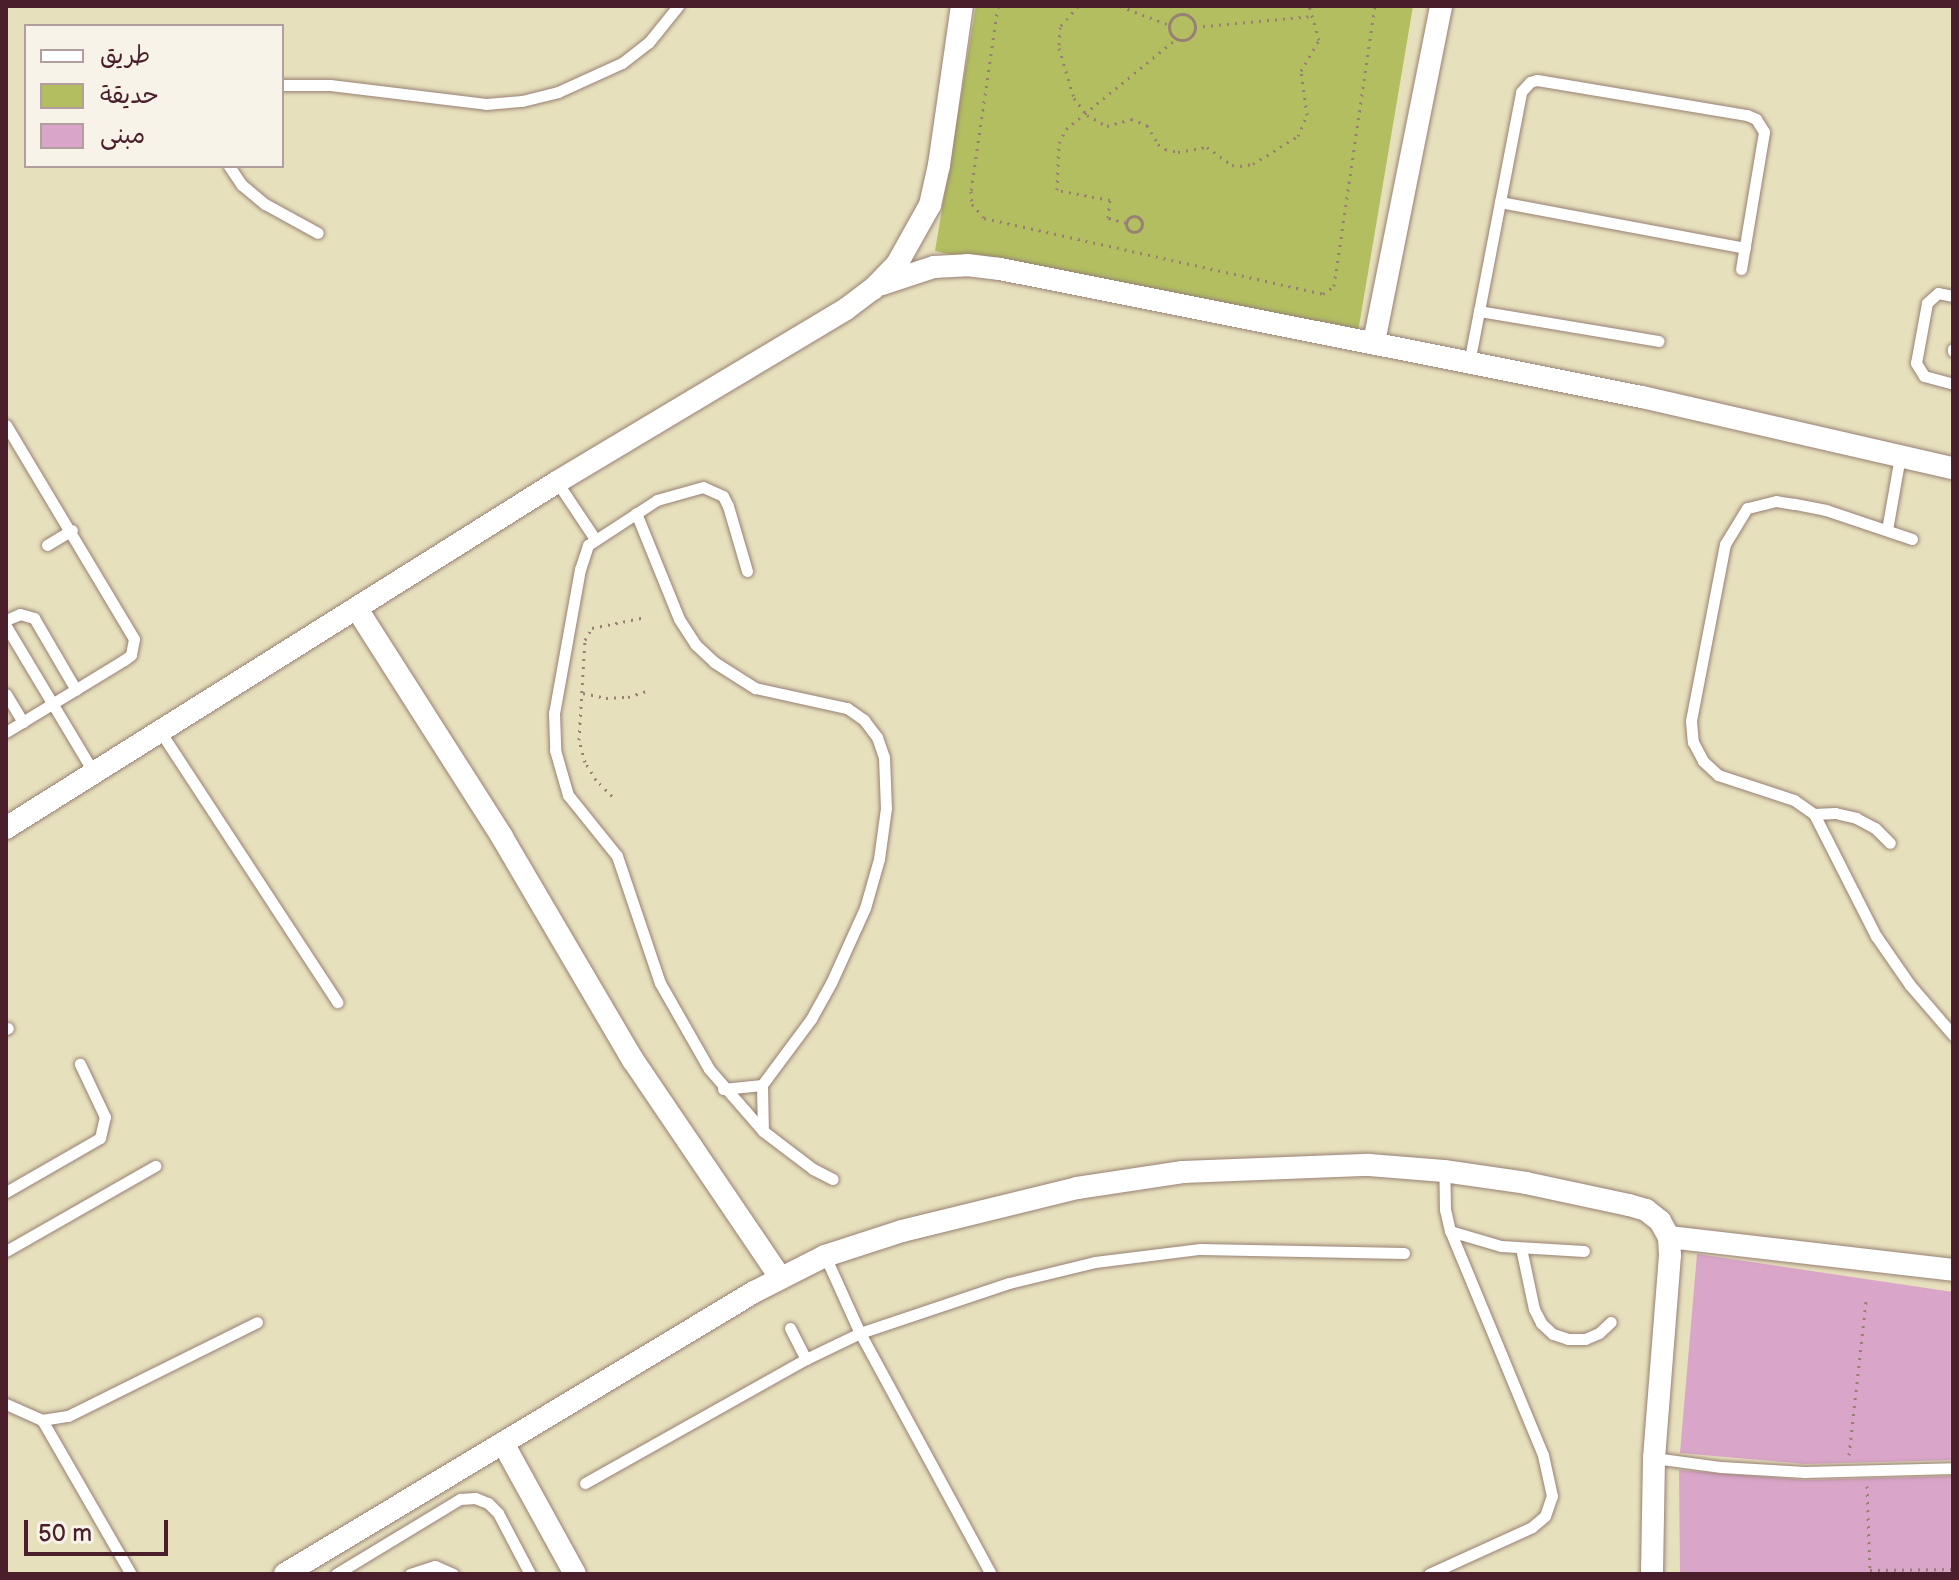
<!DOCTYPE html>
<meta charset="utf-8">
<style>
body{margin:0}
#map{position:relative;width:1959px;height:1580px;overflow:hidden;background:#e7e0bd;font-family:"Balsamiq Sans","Playpen Sans Arabic",sans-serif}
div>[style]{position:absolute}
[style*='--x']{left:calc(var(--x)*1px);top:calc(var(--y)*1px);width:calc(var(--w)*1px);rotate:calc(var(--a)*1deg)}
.green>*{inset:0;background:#b2be60}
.building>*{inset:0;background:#d9a5c9}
.path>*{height:3px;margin-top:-1.5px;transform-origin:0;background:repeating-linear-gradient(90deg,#988074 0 2px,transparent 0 8px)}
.path>.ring{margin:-1.5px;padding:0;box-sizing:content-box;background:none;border:3px solid #988074;border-radius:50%}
.roads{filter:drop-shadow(0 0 2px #988074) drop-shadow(0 0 2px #988074)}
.lane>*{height:11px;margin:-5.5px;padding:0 5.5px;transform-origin:5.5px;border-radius:5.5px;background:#fff}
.street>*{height:22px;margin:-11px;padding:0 11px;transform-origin:11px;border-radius:11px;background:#fff}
span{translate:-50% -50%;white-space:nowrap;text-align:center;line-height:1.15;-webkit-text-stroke:7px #f7f3e8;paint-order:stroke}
.frame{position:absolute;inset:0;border:8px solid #4a1f2b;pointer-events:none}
.legend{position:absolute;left:24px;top:24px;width:260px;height:144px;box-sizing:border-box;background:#f7f3e8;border:2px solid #b29e9c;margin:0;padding:10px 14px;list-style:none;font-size:24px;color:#4a1f2b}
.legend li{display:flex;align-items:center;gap:16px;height:40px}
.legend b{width:40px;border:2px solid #b29e9c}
.scale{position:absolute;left:24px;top:1520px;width:144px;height:36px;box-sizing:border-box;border:4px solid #4a1f2b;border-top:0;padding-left:10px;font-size:24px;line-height:28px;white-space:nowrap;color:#4a1f2b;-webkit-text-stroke:6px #f7f3e8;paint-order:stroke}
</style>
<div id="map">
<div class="green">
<div style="clip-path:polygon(976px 6px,1413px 6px,1356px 344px,935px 251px)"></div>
</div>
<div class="building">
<div style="clip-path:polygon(1697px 1254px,1953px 1292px,1953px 1460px,1805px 1464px,1680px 1453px)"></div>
<div style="clip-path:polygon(1679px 1470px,1805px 1480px,1953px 1476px,1953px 1574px,1680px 1574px)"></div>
</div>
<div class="path">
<div style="--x:998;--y:6;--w:187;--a:98.3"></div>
<div style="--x:971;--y:191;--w:13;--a:86"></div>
<div style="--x:972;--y:204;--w:18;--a:49"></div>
<div style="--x:984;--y:218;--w:347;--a:12.6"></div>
<div style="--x:1323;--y:294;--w:14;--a:-36"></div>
<div style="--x:1334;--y:286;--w:283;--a:-81.7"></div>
<div style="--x:1078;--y:6;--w:28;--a:131"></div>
<div style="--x:1060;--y:27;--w:21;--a:93"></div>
<div style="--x:1059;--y:48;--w:52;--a:73.3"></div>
<div style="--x:1074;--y:98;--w:21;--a:53"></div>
<div style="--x:1087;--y:115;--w:23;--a:29"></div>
<div style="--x:1107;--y:126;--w:25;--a:-16"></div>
<div style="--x:1131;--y:119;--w:17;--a:21"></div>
<div style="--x:1147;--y:125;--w:22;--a:60"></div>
<div style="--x:1158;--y:144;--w:9;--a:36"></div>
<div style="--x:1165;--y:149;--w:13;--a:13"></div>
<div style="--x:1178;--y:152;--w:29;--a:-10"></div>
<div style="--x:1207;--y:147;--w:31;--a:36"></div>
<div style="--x:1232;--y:165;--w:8;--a:7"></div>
<div style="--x:1240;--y:166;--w:13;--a:-9"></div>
<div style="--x:1253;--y:164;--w:53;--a:-31.9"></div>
<div style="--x:1298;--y:136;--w:23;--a:-67"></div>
<div style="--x:1307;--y:115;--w:44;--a:-97.8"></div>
<div style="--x:1301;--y:71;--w:36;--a:-60"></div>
<div style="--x:1319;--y:40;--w:35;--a:-106"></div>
<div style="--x:1120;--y:6;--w:53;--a:21.2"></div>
<div class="ring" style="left:1169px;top:14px;width:23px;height:23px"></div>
<div style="--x:1185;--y:15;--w:9;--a:-84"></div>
<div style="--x:1195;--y:27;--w:117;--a:-5.4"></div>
<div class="ring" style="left:1126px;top:216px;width:13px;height:13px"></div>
<div style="--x:1126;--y:223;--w:19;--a:-164"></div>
<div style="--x:1108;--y:218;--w:18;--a:-84"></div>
<div style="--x:1110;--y:200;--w:54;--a:-169.3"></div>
<div style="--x:1057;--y:190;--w:47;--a:-87.6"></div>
<div style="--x:1059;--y:143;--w:16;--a:-63"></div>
<div style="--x:1066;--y:129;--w:142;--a:-39.3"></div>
<div style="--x:583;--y:693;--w:24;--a:12"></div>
<div style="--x:606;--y:698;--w:22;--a:-3"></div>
<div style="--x:628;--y:697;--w:22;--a:-18"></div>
<div style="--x:612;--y:796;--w:23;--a:-135"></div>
<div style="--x:596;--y:780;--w:21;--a:-121"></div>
<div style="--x:585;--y:762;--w:23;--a:-105"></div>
<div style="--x:579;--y:740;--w:100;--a:-86.6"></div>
<div style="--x:585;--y:640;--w:14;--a:-60"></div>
<div style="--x:592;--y:628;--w:55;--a:-11.5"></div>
<div style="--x:1849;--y:1455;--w:156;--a:-83.7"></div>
<div style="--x:1867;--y:1486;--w:88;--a:88"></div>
<div style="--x:1870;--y:1570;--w:83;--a:-0.7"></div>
</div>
<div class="roads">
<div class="lane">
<div style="--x:282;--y:85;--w:48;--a:0"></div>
<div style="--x:330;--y:85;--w:157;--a:6.9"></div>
<div style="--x:486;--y:104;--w:36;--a:-5"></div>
<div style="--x:522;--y:101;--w:37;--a:-14"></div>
<div style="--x:558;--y:92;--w:70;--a:-24.4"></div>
<div style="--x:622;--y:63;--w:34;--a:-38"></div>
<div style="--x:649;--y:42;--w:46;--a:-51.1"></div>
<div style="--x:229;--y:166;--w:23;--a:56"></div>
<div style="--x:242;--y:185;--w:30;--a:40"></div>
<div style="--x:265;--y:204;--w:60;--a:28.7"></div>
<div style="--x:1500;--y:202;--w:249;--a:10.6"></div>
<div style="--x:1953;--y:296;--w:15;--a:-169"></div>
<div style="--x:1938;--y:293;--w:15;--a:138"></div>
<div style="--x:1927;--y:303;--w:61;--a:100.4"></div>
<div style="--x:1916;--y:363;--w:15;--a:58"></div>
<div style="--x:1924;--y:376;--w:30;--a:15"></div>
<div style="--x:1479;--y:311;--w:182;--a:9.5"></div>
<div style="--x:1953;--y:349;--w:2;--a:90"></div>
<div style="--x:1469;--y:363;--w:276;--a:-79.1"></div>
<div style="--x:1521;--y:92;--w:13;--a:-48"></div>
<div style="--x:1530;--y:82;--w:7;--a:-16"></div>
<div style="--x:1537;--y:80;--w:213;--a:9.5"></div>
<div style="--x:1747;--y:115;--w:10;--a:24"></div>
<div style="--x:1756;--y:119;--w:15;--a:58"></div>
<div style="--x:1764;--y:132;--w:139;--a:99.5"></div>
<div style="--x:6;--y:425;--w:249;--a:59.1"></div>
<div style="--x:134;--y:639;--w:16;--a:101"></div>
<div style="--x:131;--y:655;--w:9;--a:144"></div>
<div style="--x:124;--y:660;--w:138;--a:148.6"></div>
<div style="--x:557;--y:482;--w:69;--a:56.3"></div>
<div style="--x:636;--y:513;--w:114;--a:67.9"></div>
<div style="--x:679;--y:619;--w:31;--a:57"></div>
<div style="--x:696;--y:645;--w:25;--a:43"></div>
<div style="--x:714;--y:662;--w:49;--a:32.4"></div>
<div style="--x:755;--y:688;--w:94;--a:12.3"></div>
<div style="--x:847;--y:708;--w:21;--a:35"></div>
<div style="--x:864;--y:720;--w:21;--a:53"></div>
<div style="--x:877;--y:737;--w:21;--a:71"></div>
<div style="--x:884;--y:757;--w:51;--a:87.8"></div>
<div style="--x:886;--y:808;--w:51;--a:97.8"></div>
<div style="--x:879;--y:859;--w:51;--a:105.9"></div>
<div style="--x:865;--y:908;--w:82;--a:114.4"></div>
<div style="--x:831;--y:983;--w:41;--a:119.1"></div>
<div style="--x:811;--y:1019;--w:82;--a:126.6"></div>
<div style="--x:762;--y:1085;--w:46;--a:88.8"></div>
<div style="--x:1887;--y:530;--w:75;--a:-80"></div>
<div style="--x:1912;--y:539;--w:91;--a:-161.4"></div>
<div style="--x:1826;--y:510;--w:33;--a:-169"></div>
<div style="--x:1794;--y:504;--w:18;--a:-171"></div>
<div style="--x:1776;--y:501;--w:30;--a:166"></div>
<div style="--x:1747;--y:508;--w:42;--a:121.4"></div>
<div style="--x:1725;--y:544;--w:180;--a:100.9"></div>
<div style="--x:1691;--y:721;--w:21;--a:85"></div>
<div style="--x:1693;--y:742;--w:21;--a:62"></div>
<div style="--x:1703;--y:761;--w:21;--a:43"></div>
<div style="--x:1718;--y:775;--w:80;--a:18.2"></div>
<div style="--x:1794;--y:800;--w:24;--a:35"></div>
<div style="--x:1814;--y:814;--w:137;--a:63.1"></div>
<div style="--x:1876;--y:936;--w:60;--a:55.2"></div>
<div style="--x:1910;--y:985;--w:66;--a:49.3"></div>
<div style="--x:47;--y:545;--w:29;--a:-31"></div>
<div style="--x:747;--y:571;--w:68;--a:-106.3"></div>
<div style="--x:728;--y:506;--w:11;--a:-117"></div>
<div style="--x:723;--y:496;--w:22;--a:-156"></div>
<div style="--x:703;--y:487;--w:48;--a:164.2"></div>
<div style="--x:657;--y:500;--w:82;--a:146.9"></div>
<div style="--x:588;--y:545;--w:25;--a:108"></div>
<div style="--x:580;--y:569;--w:146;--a:100.2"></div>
<div style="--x:554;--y:713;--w:37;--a:88"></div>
<div style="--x:555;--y:750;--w:47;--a:73.9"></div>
<div style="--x:568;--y:795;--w:78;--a:51.2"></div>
<div style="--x:617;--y:856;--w:134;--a:71.3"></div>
<div style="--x:660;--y:983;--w:99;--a:60.3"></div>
<div style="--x:709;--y:1069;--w:82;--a:48.9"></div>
<div style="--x:763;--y:1131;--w:63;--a:37.2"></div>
<div style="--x:813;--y:1169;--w:22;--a:27"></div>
<div style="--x:6;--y:620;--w:15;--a:-23"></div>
<div style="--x:20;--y:614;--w:15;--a:16"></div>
<div style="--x:34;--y:618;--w:83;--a:59.7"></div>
<div style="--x:6;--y:626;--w:171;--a:59.1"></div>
<div style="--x:6;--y:694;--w:33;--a:59"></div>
<div style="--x:160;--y:731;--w:324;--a:56.8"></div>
<div style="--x:1814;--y:814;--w:21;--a:-3"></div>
<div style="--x:1835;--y:813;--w:22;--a:13"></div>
<div style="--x:1856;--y:818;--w:21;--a:28"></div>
<div style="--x:1875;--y:828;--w:21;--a:45"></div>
<div style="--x:6;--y:1029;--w:2;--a:-27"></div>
<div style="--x:723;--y:1089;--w:39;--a:-6"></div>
<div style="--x:6;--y:1192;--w:108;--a:-29.9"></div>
<div style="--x:100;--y:1138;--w:22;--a:-77"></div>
<div style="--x:105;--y:1117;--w:59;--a:-115.3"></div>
<div style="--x:1450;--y:1231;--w:53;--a:16.4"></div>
<div style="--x:1501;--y:1246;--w:83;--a:3.4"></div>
<div style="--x:1521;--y:1248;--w:62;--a:78"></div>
<div style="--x:1534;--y:1309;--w:16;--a:63"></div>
<div style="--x:1541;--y:1323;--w:16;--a:43"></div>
<div style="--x:1553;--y:1334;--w:16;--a:18"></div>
<div style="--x:1568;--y:1339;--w:17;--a:0"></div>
<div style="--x:1585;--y:1339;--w:15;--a:-23"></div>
<div style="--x:1599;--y:1333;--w:16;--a:-43"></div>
<div style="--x:6;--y:1251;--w:172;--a:-29.7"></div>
<div style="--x:825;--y:1256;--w:85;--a:65.6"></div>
<div style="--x:860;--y:1333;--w:274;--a:61.5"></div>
<div style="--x:790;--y:1328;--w:35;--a:63"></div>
<div style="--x:6;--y:1404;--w:39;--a:24"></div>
<div style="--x:42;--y:1420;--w:26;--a:-9"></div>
<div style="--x:68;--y:1416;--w:211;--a:-26.4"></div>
<div style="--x:42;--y:1420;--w:178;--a:60"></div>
<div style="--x:1654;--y:1458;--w:68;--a:7.7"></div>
<div style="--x:1721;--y:1467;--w:84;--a:3.4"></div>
<div style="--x:1805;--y:1472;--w:148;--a:-1.5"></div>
<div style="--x:585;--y:1483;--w:253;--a:-29.3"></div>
<div style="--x:806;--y:1359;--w:60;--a:-25.7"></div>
<div style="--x:860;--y:1333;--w:157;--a:-18.6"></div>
<div style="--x:1009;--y:1283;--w:89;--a:-13.7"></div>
<div style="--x:1095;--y:1262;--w:106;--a:-7.1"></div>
<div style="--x:1200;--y:1249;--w:204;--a:1.1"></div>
<div style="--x:336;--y:1574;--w:145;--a:-31.2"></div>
<div style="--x:460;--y:1499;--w:15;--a:-4"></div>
<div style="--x:475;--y:1498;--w:14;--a:21"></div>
<div style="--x:488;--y:1503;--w:14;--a:45"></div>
<div style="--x:498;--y:1513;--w:69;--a:62.3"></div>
<div style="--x:410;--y:1574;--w:26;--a:-18"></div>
<div style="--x:435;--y:1566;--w:20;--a:24"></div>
<div style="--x:1429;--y:1574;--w:113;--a:-24.5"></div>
<div style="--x:1532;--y:1527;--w:17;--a:-40"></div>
<div style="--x:1545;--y:1516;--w:21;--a:-71"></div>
<div style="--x:1552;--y:1496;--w:42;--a:-102.4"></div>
<div style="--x:1543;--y:1455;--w:243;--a:-112.5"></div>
<div style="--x:1450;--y:1231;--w:22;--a:-103"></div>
<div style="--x:1445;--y:1210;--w:39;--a:-91"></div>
</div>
<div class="street">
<div style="--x:882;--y:284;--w:55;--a:-18.1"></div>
<div style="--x:934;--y:267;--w:33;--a:-3"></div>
<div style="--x:967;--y:265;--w:33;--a:7"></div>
<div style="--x:1000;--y:269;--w:655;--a:11.28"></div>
<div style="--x:1642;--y:397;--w:319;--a:12.9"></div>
<div style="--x:1374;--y:342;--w:343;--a:-78.7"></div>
<div style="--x:357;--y:609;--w:270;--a:57.5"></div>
<div style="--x:502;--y:837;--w:259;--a:59.6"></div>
<div style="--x:633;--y:1060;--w:262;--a:55.9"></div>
<div style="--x:6;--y:828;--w:651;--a:-32.13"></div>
<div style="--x:557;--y:482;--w:337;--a:-30.9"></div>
<div style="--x:846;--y:309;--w:34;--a:-37"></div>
<div style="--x:873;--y:289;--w:35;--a:-46"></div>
<div style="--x:897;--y:264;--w:68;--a:-60.8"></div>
<div style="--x:930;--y:205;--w:41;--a:-77.3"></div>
<div style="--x:939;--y:165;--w:161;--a:-81.8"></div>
<div style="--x:1669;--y:1237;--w:286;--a:6.6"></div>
<div style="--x:503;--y:1443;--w:149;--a:61.2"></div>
<div style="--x:285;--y:1574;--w:547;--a:-31.02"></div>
<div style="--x:754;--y:1292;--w:80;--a:-26.9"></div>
<div style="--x:825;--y:1256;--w:81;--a:-18"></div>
<div style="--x:902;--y:1231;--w:180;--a:-13.8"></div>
<div style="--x:1077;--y:1188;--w:107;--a:-8.6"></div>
<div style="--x:1183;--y:1172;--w:186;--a:-2.2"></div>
<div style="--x:1369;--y:1165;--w:75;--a:4.6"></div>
<div style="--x:1444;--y:1171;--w:83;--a:8.3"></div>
<div style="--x:1526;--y:1183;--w:105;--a:12.1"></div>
<div style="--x:1629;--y:1205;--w:18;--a:16"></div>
<div style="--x:1646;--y:1210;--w:18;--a:38"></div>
<div style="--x:1660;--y:1221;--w:18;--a:61"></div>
<div style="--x:1669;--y:1237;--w:18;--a:87"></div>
<div style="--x:1670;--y:1255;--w:204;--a:94.5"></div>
<div style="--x:1654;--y:1458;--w:116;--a:91"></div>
</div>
</div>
<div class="frame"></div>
<ul class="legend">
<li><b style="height:10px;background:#fff"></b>طريق</li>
<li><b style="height:22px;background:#b2be60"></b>حديقة</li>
<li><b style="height:22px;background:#d9a5c9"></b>مبنى</li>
</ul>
<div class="scale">50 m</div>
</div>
